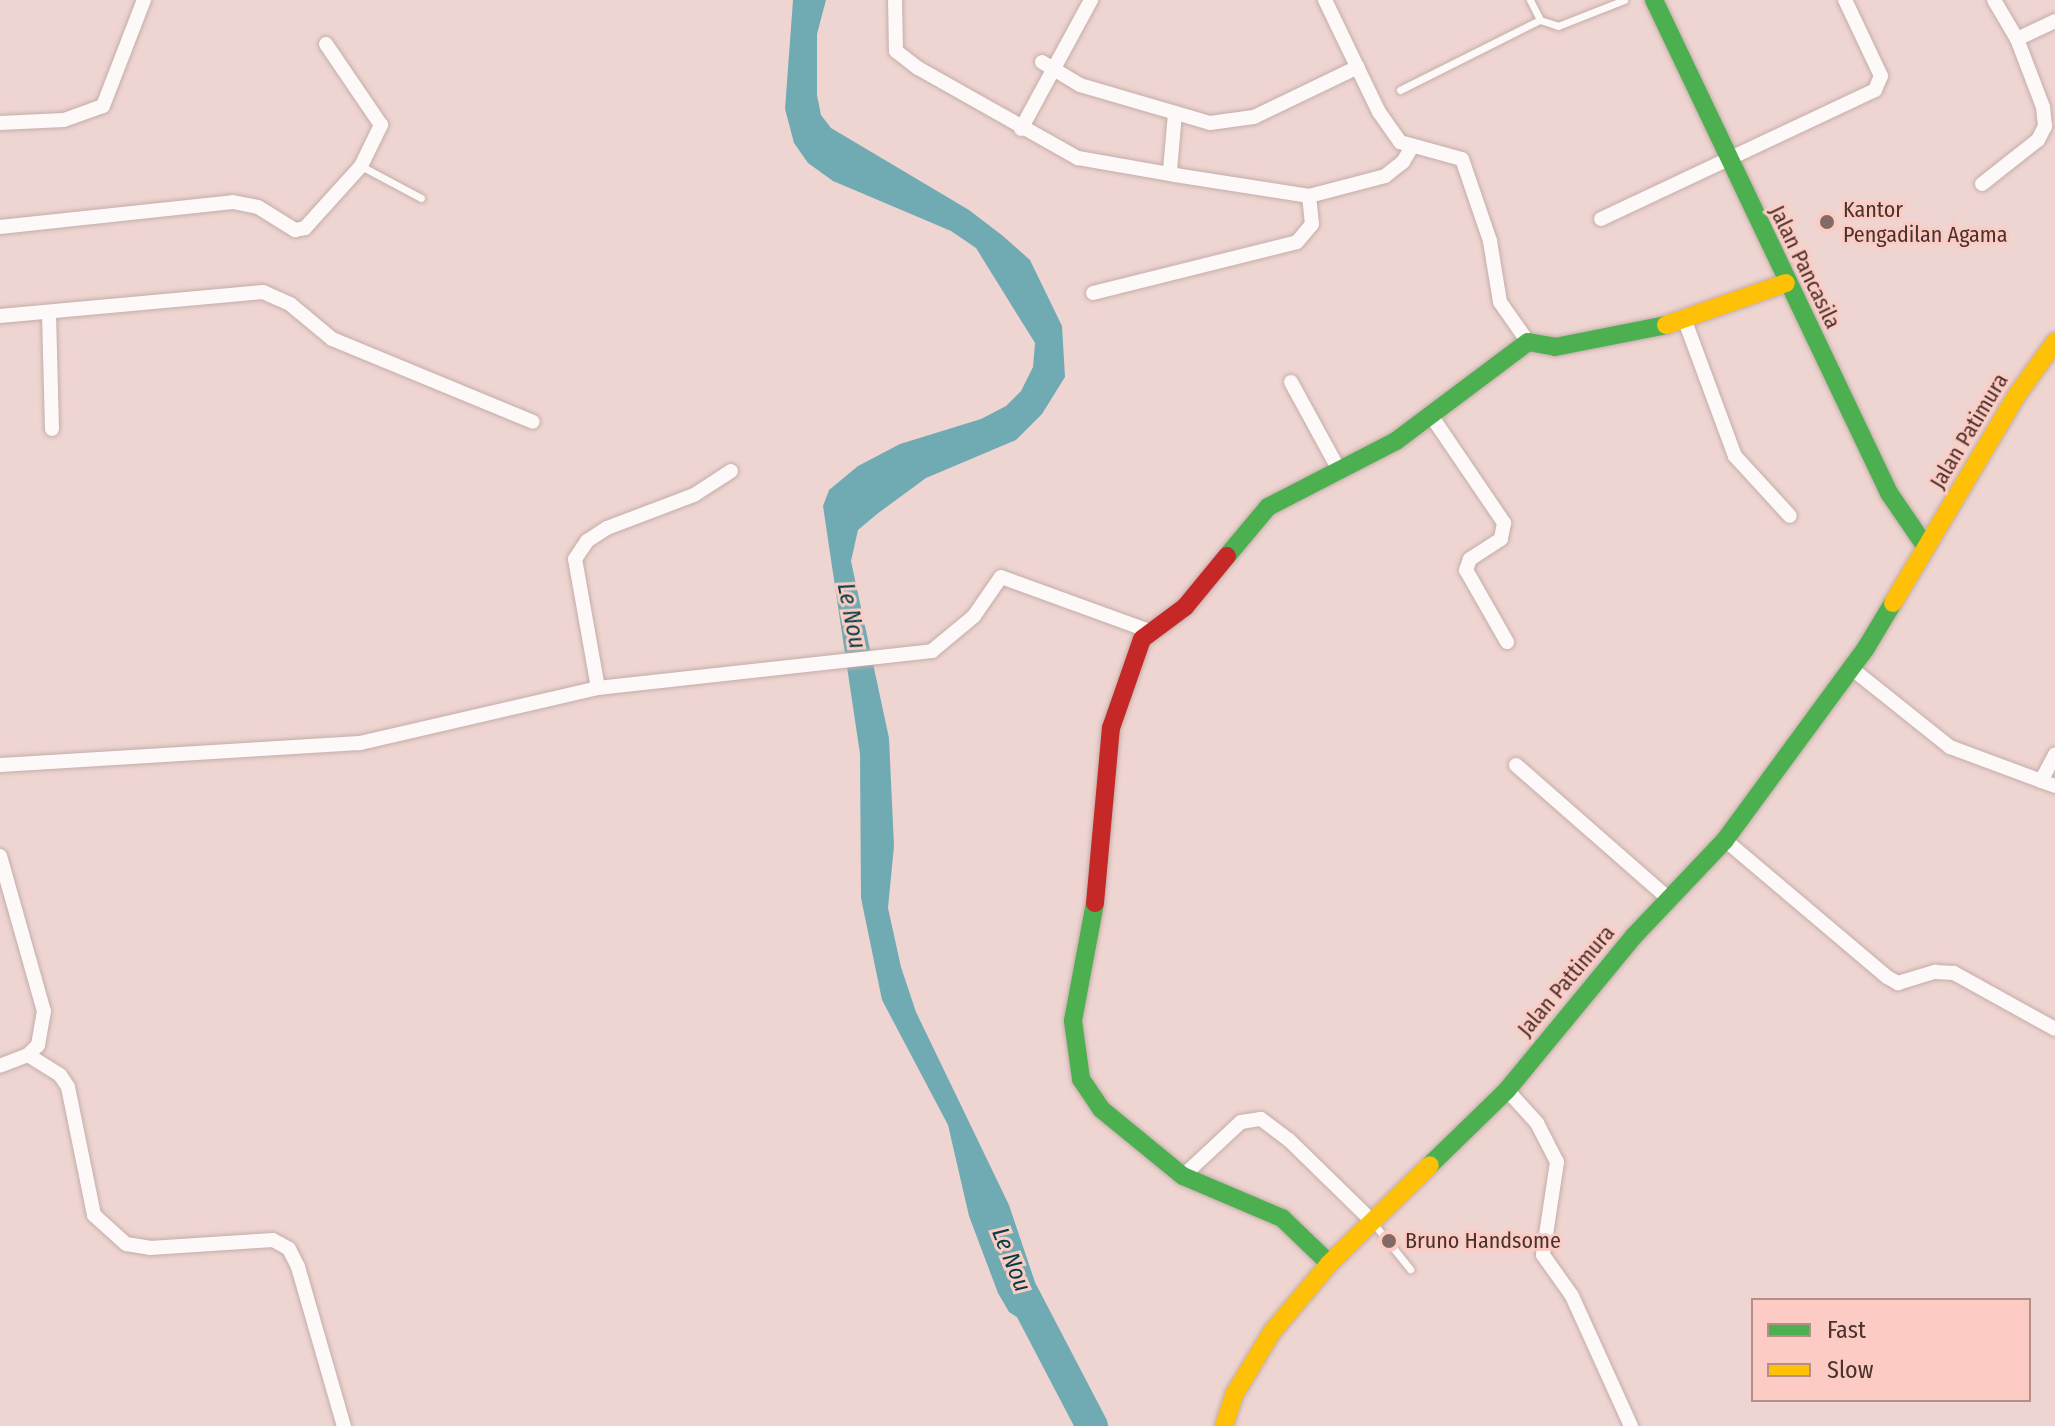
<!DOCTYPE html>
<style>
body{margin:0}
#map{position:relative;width:2055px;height:1426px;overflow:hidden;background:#efd5d1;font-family:"Fira Sans Condensed",sans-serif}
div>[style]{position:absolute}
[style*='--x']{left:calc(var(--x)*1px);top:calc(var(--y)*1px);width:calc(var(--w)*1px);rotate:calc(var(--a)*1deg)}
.water>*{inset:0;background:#70abb4}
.river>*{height:32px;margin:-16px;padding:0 16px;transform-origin:16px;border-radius:16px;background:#70abb4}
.roads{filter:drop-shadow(0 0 2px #c3ada9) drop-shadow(0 0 2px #c3ada9)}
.lane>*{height:7px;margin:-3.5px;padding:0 3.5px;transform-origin:3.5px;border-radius:3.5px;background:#fdf9f8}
.street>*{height:14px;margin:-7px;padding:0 7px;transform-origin:7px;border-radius:7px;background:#fdf9f8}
.fast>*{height:18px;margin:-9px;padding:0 9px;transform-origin:9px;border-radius:9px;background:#4caf50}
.slow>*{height:18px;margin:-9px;padding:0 9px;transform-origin:9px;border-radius:9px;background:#ffc107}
.jam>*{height:18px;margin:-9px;padding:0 9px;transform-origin:9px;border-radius:9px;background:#c62828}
.dots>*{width:22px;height:22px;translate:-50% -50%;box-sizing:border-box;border:4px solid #fcccc4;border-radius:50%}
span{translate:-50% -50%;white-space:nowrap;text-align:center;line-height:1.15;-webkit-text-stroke:6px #fcccc4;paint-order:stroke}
.poi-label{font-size:22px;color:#49312d}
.left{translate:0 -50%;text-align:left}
.street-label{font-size:22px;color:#49312d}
.water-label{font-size:24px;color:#013e46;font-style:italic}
.legend{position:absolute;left:1751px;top:1298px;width:280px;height:104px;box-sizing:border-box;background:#fcccc4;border:2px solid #b48e88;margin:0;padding:10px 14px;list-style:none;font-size:24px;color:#49312d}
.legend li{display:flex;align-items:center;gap:16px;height:40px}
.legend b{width:40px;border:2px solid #b48e88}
</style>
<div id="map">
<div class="water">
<div style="clip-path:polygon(793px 0,826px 0,817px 34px,817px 95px,821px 115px,831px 128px,969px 210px,1003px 236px,1030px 260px,1062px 326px,1065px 377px,1042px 414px,1016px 440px,926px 478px,877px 514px,858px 530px,851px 561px,889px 738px,894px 846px,888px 908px,901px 967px,916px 1012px,1009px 1205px,1041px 1300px,1042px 1333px,1009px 1312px,998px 1293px,969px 1216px,948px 1125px,882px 1000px,861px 898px,860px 754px,823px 506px,829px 490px,858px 466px,900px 444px,981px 419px,1006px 406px,1021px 391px,1033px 367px,1035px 343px,976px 248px,951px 231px,833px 181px,808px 163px,794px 143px,785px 109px)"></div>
</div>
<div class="river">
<div style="--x:1023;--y:1294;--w:149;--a:62.4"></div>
</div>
<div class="roads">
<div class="lane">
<div style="--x:1530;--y:0;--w:22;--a:63"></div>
<div style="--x:1540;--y:20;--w:19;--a:18"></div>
<div style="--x:1558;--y:26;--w:71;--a:-21.5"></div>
<div style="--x:1400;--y:90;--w:157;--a:-26.6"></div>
<div style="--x:361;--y:166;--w:68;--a:28.1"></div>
<div style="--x:1374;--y:1224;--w:58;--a:51.3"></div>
</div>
<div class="street">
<div style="--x:895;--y:0;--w:51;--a:88.9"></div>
<div style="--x:896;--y:51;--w:28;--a:38"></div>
<div style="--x:918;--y:68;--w:184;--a:29.4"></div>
<div style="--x:1078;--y:158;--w:98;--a:9.9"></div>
<div style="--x:1325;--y:0;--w:124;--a:64.3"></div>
<div style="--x:1379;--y:112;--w:37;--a:55"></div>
<div style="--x:1400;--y:142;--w:64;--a:15.3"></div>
<div style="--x:1462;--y:159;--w:87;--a:71.1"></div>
<div style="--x:1490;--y:241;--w:62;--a:80.7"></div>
<div style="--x:1500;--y:302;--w:49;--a:55"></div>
<div style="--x:2017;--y:39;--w:42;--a:-25.3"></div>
<div style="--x:1042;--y:62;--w:44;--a:31.2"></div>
<div style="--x:1080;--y:85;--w:135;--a:16.3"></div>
<div style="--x:1210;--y:123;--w:44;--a:-7.8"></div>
<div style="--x:1254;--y:117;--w:115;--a:-25.7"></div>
<div style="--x:1175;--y:113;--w:57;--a:95"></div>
<div style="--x:1170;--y:170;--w:7;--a:45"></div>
<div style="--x:1175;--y:175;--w:136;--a:8.9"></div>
<div style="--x:0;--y:123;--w:64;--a:-2.7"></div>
<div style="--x:64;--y:120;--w:41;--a:-19.7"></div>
<div style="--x:103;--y:106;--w:114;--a:-68.9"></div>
<div style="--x:1021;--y:129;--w:147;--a:-61.5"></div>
<div style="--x:1982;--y:184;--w:71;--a:-38.2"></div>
<div style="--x:2038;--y:140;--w:16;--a:-63"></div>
<div style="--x:2045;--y:126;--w:19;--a:-96"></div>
<div style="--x:2043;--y:107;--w:73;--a:-110.9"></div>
<div style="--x:2017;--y:39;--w:45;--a:-120.5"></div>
<div style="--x:1601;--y:219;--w:303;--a:-25.2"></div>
<div style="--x:1875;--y:90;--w:15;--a:-67"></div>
<div style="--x:1881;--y:76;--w:84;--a:-115.3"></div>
<div style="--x:0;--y:227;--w:234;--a:-6.1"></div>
<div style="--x:233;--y:202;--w:25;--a:11"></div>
<div style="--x:258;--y:207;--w:44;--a:31.9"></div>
<div style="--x:295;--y:230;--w:10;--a:-11"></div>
<div style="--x:305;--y:228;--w:84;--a:-47.9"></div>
<div style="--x:361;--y:166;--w:46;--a:-64"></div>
<div style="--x:381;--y:125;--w:98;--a:-124.2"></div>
<div style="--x:1093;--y:293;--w:210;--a:-14"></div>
<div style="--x:1297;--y:242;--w:23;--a:-50"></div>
<div style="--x:1312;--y:224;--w:28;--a:-96"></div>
<div style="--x:1309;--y:196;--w:79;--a:-14.7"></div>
<div style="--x:1385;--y:176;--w:23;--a:-38"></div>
<div style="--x:1403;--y:162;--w:16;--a:-60"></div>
<div style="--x:49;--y:314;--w:115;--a:88.5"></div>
<div style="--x:0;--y:316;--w:264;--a:-5.2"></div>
<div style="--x:263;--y:292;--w:30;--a:24"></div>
<div style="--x:290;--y:304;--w:55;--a:39.8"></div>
<div style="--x:332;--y:339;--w:217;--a:22.4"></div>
<div style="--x:1685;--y:321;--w:144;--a:69.7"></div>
<div style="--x:1735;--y:456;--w:81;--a:47.5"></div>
<div style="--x:1291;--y:382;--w:100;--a:61.4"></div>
<div style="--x:1430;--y:414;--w:132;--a:55.8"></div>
<div style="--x:1504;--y:523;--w:16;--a:101"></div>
<div style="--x:1501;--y:539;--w:37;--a:147"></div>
<div style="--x:1470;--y:559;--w:12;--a:110"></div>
<div style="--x:1466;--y:570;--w:83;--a:60.3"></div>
<div style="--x:1851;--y:668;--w:127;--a:38.6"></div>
<div style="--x:1950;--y:747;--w:112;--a:20.4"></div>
<div style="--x:598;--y:688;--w:131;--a:-100.1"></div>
<div style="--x:575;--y:559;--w:22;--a:-56"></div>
<div style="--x:587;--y:541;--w:24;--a:-33"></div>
<div style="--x:607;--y:528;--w:93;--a:-20.8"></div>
<div style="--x:694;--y:495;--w:44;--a:-33"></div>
<div style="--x:0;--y:765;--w:361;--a:-3.5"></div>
<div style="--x:360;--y:743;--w:244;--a:-13"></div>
<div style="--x:598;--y:688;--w:336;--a:-6.3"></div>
<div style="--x:932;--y:651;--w:55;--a:-39.8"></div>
<div style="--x:974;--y:616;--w:47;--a:-55.3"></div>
<div style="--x:1001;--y:577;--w:158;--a:20"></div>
<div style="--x:1516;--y:765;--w:202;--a:41.2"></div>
<div style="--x:2041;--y:781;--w:30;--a:-62"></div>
<div style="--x:1725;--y:840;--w:212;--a:40.2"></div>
<div style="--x:1887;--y:977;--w:13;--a:29"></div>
<div style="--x:1898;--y:983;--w:39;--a:-17"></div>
<div style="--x:1935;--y:972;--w:19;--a:3"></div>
<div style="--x:1954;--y:973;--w:115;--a:29"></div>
<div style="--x:0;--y:856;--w:161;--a:74.2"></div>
<div style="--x:44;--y:1011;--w:35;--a:100"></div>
<div style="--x:38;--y:1045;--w:14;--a:135"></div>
<div style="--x:28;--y:1055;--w:30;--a:159"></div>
<div style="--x:28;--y:1055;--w:38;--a:32"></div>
<div style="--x:60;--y:1075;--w:14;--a:56"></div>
<div style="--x:68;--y:1087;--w:131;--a:78.5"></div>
<div style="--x:94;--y:1215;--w:43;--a:42.2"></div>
<div style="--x:126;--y:1244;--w:24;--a:9"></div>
<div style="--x:150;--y:1248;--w:123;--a:-3.7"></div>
<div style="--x:273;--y:1240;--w:18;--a:29"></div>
<div style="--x:289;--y:1249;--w:20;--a:63"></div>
<div style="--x:298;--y:1267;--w:166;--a:73.9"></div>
<div style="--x:1507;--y:1090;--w:45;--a:47.7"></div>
<div style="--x:1537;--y:1123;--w:44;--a:62.9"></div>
<div style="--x:1557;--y:1162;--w:94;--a:98.6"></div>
<div style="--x:1543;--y:1255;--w:50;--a:54.7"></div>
<div style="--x:1572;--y:1296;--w:143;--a:65.6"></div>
<div style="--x:1183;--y:1176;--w:79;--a:-43"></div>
<div style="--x:1241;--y:1122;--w:20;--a:-9"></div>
<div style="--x:1261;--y:1119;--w:35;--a:37"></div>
<div style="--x:1289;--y:1140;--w:113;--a:44.3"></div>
</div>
<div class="fast">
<div style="--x:1654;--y:0;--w:546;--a:64.51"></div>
<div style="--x:1889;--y:493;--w:65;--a:55.6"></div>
<div style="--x:1227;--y:556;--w:64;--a:-50.1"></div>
<div style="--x:1268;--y:507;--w:144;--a:-27.3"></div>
<div style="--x:1396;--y:441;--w:165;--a:-36.9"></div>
<div style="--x:1528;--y:342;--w:27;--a:10"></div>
<div style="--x:1555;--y:347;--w:113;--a:-11.2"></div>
<div style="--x:1095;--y:903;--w:120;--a:100.6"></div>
<div style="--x:1073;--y:1021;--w:59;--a:82.1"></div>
<div style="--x:1081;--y:1079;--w:36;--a:56"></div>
<div style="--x:1101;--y:1109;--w:106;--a:39.3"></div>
<div style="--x:1183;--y:1176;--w:108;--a:23"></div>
<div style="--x:1282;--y:1218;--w:65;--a:43.8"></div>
<div style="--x:1430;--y:1165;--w:107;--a:-44.2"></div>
<div style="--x:1507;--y:1090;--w:200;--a:-50.5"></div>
<div style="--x:1634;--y:936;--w:132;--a:-46.5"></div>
<div style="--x:1725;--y:840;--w:238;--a:-53.7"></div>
<div style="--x:1866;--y:648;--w:52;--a:-59"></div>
</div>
<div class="slow">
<div style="--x:1666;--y:325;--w:127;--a:-19.3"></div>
<div style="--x:1893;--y:603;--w:246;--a:-59.2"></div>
<div style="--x:2019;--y:392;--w:62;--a:-54.2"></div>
<div style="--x:1224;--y:1426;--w:33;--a:-72"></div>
<div style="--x:1234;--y:1395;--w:74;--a:-58.9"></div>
<div style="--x:1272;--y:1332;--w:89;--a:-50"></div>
<div style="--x:1329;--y:1264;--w:141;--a:-44.4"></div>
</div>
<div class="jam">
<div style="--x:1095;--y:903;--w:176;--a:-84.8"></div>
<div style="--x:1111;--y:728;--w:94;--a:-70.8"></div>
<div style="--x:1142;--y:639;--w:54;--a:-36.7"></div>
<div style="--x:1185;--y:607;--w:66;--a:-50.5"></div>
</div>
</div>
<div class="dots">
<div style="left:1827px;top:222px;background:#836a66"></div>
<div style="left:1389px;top:1241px;background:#836a66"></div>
</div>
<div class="poi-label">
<span class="left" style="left:1843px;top:222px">Kantor<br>Pengadilan Agama</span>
<span class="left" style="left:1405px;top:1241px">Bruno Handsome</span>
</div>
<div class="street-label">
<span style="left:1805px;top:267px;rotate:64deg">Jalan Pancasila</span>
<span style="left:1969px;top:431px;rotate:-59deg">Jalan Patimura</span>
<span style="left:1566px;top:981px;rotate:-50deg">Jalan Pattimura</span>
</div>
<div class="water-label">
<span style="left:851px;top:616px;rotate:79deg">Le Nou</span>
<span style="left:1011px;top:1260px;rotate:68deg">Le Nou</span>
</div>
<ul class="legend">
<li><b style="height:10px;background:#4caf50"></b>Fast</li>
<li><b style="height:10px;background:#ffc107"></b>Slow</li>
</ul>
</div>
